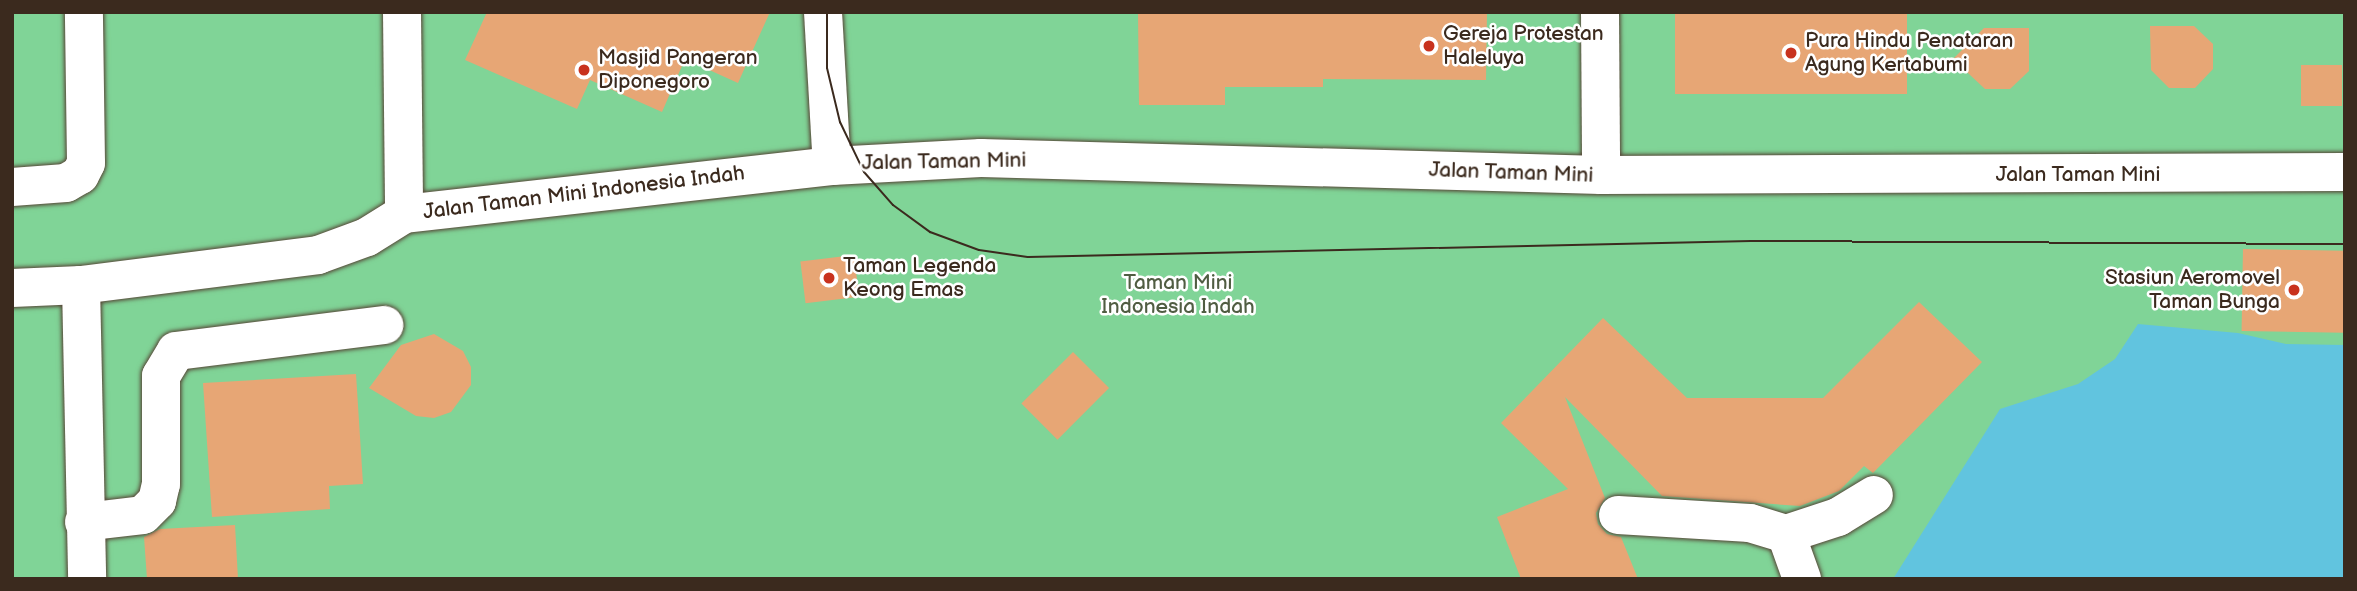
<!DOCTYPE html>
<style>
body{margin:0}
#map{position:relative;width:2357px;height:591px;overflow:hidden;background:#ede0bf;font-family:"Balsamiq Sans",sans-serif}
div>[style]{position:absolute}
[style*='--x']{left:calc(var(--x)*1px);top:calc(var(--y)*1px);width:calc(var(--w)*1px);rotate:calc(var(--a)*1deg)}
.green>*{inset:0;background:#80d497;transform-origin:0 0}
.water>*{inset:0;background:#61c4df}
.building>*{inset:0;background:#e7a675;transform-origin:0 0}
.roads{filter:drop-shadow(0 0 2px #564536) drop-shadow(0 0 2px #564536)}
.minor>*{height:38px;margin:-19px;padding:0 19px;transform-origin:19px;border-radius:19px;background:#fff}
.tram>*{height:2px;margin:-1px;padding:0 1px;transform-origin:1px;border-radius:1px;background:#3b2a1e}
.dots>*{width:19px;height:19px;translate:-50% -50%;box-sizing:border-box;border:4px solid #fff;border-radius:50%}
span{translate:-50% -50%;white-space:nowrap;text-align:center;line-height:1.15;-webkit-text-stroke:5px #fff;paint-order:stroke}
.poi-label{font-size:21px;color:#3b2a1e}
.left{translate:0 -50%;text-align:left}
.right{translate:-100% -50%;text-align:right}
.street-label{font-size:21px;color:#3b2a1e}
.park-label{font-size:21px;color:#505d42}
.frame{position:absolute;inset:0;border:14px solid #3b2a1e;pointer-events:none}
</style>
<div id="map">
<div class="green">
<div style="left:12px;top:12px;width:2333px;height:567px"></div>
</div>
<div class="water">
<div style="clip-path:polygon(2138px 324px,2238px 333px,2286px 344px,2345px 345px,2345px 579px,1893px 579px,2000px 409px,2078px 384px,2115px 359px)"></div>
</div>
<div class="building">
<div style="clip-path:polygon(487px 12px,770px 12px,738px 83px,685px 59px,662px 112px,590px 80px,577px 109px,465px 60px)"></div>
<div style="clip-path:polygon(1138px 12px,1487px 12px,1486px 80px,1323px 79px,1323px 87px,1225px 87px,1225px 105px,1139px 105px)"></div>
<div style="left:1675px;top:12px;width:232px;height:82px"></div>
<div style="clip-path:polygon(2150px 26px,2194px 26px,2213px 44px,2213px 69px,2195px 88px,2169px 88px,2151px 70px)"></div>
<div style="clip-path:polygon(1984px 28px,2029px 28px,2029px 71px,2010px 89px,1985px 89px,1953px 59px)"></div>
<div style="left:2301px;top:65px;width:41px;height:41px"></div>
<div style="left:2243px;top:249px;width:102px;height:82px;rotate:1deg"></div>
<div style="left:854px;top:255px;width:42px;height:54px;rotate:83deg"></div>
<div style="clip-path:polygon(1919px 302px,1982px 362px,1873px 473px,1864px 466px,1839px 491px,1800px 506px,1662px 496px,1565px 397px,1605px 498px,1596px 513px,1598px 524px,1607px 534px,1621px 537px,1638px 579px,1521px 579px,1497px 517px,1568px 489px,1501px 423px,1603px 318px,1687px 398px,1823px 398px)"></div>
<div style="clip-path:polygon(434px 334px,463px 351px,471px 367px,471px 385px,451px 412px,434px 418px,416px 416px,369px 388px,401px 345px)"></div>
<div style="left:1073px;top:352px;width:51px;height:73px;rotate:45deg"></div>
<div style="clip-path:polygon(356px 374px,363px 484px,329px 486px,330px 509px,212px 517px,203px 383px)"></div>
<div style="clip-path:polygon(235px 525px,238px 579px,147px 579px,144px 537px,160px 529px)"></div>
</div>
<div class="roads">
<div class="minor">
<div style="--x:402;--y:12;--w:202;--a:89.4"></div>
<div style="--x:823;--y:12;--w:154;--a:86.7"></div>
<div style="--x:832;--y:166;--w:149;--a:-3.1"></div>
<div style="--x:981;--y:158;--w:620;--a:1.57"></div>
<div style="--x:1601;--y:175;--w:744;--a:-0.23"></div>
<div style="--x:1600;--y:12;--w:163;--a:89.6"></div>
<div style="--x:12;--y:187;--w:54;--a:-4.2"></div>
<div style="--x:66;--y:183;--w:16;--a:-30"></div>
<div style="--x:80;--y:175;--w:13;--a:-63"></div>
<div style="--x:86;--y:163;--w:151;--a:-90.8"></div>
<div style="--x:81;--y:285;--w:294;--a:88.8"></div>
<div style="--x:12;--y:288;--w:69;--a:-2.5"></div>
<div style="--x:81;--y:285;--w:239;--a:-7.2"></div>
<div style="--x:318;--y:255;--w:52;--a:-20.2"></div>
<div style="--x:367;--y:237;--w:44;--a:-31.9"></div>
<div style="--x:404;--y:214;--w:431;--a:-6.4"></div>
<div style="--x:1618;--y:515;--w:132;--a:3.5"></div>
<div style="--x:1750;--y:523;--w:38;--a:17"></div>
<div style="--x:1786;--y:534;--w:48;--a:70.4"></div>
<div style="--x:84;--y:522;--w:59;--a:-6.8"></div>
<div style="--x:143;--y:515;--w:20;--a:-45"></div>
<div style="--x:157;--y:501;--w:17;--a:-77"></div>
<div style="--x:161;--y:484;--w:108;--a:-90"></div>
<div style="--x:161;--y:376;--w:29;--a:-59"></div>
<div style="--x:176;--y:351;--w:210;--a:-7.1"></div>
<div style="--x:1786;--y:534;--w:55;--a:-18.1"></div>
<div style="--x:1838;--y:517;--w:42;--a:-31.4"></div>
</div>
</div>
<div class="tram">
<div style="--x:827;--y:12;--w:56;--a:90"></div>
<div style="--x:827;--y:68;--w:56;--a:76.5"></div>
<div style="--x:840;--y:122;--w:55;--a:64.4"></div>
<div style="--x:864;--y:172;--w:44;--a:48.7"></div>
<div style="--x:893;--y:205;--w:46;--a:36.1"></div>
<div style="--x:930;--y:232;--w:52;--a:20.2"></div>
<div style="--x:979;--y:250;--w:49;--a:8.1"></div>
<div style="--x:1028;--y:257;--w:723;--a:-1.27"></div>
<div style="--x:1751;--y:241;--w:594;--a:0.29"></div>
</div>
<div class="dots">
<div style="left:1429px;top:46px;background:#c8321e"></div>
<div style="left:1791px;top:53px;background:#c8321e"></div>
<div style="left:584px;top:70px;background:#c8321e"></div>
<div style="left:829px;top:278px;background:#c8321e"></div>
<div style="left:2294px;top:290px;background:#c8321e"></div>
</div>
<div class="poi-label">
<span class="left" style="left:1443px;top:46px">Gereja Protestan<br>Haleluya</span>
<span class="left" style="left:1805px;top:53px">Pura Hindu Penataran<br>Agung Kertabumi</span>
<span class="left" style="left:598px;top:70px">Masjid Pangeran<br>Diponegoro</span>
<span class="left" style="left:843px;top:278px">Taman Legenda<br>Keong Emas</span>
<span class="right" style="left:2280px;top:290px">Stasiun Aeromovel<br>Taman Bunga</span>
</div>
<div class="street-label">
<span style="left:944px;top:162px;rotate:-1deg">Jalan Taman Mini</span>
<span style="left:1511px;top:173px;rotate:2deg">Jalan Taman Mini</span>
<span style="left:2078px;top:175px">Jalan Taman Mini</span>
<span style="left:584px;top:193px;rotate:-7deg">Jalan Taman Mini Indonesia Indah</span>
</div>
<div class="park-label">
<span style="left:1178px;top:295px">Taman Mini<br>Indonesia Indah</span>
</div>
<div class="frame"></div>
</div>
